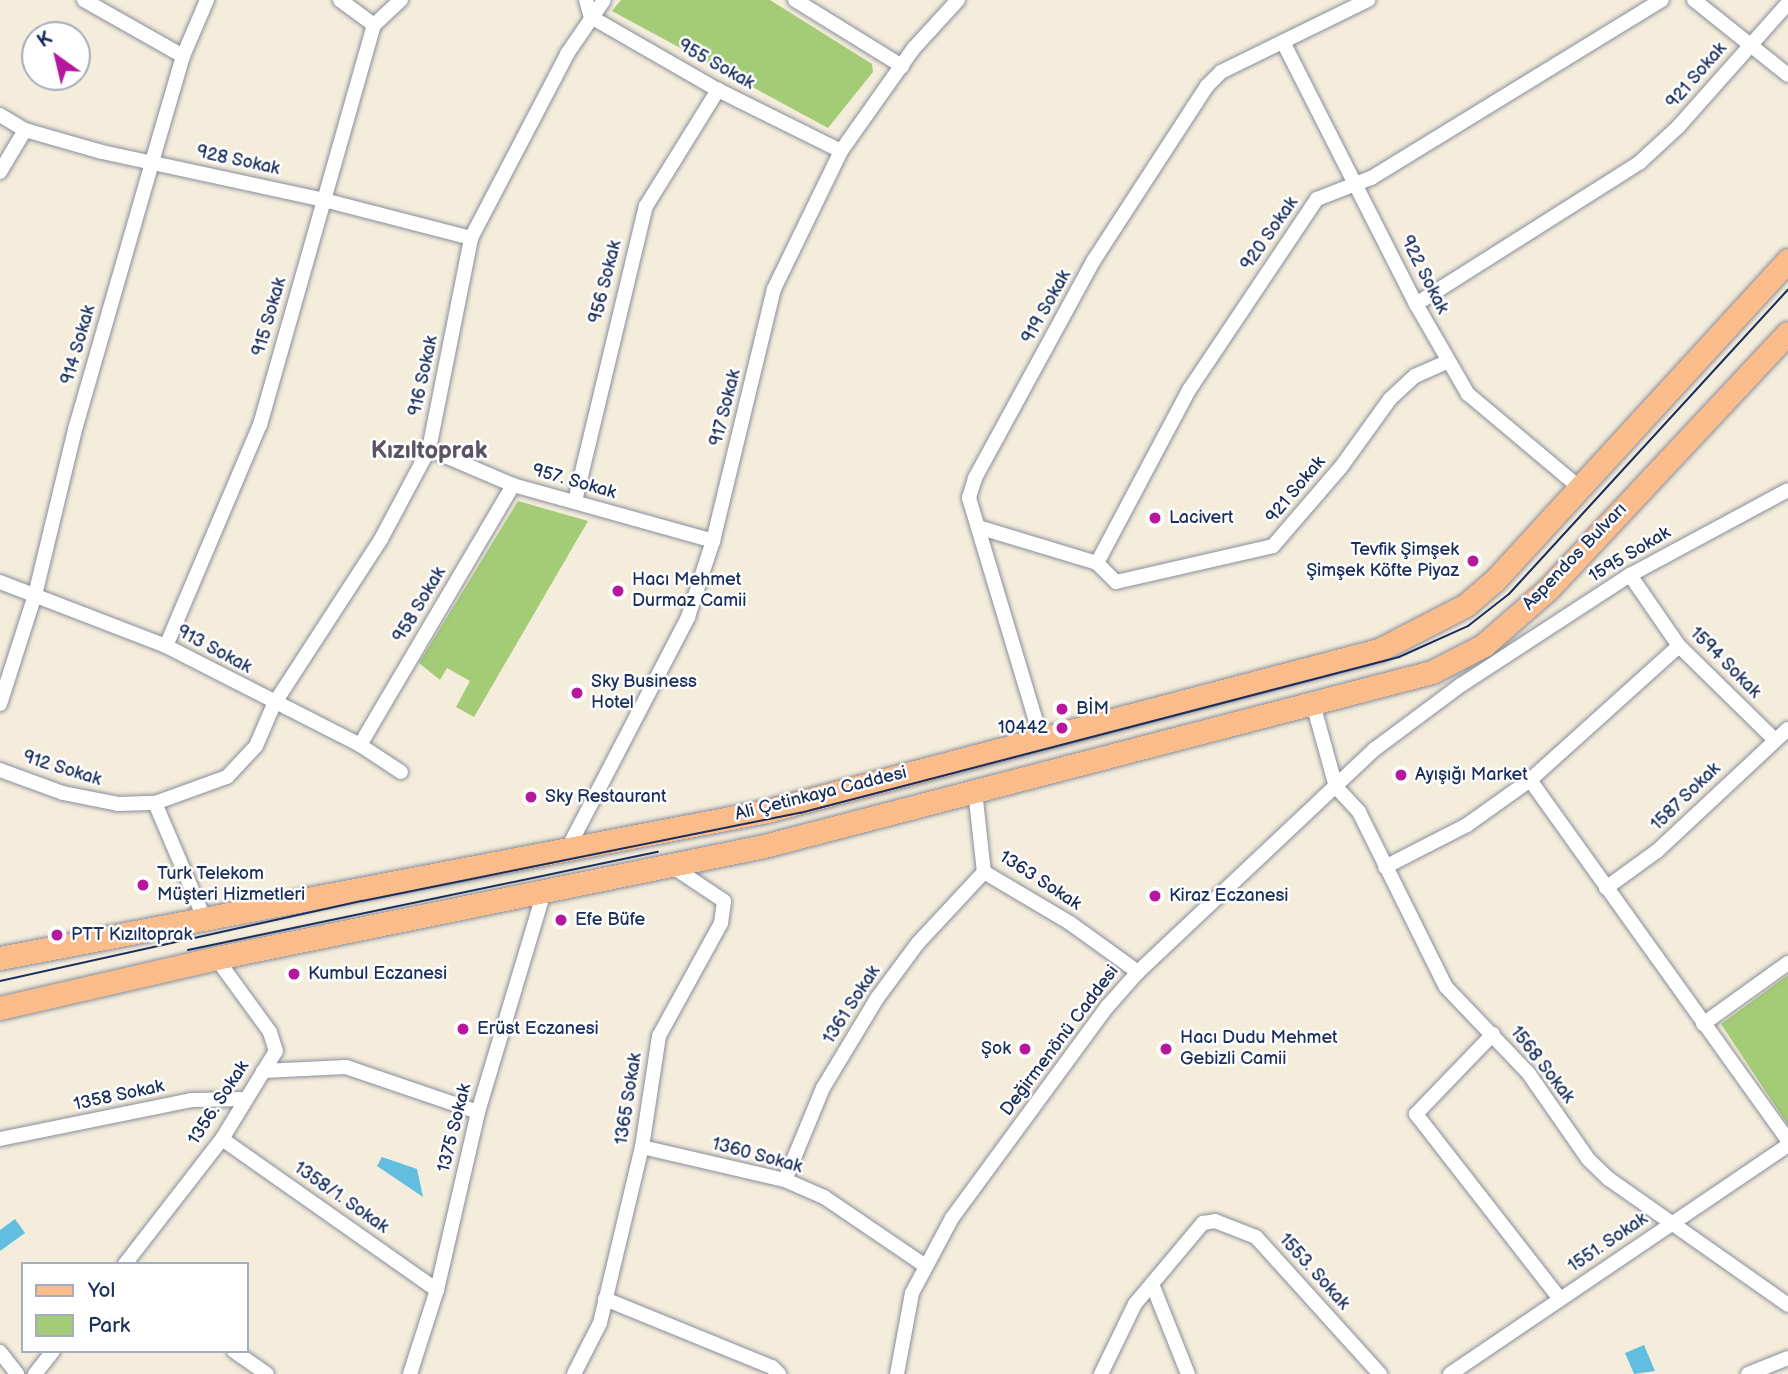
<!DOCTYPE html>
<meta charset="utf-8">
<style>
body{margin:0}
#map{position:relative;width:1788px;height:1374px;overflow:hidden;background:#f5eddb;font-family:"Balsamiq Sans",sans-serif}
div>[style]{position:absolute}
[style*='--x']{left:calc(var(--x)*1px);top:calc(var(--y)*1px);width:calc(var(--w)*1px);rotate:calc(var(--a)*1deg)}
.green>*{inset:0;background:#a4cb76}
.water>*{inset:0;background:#62bee0}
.roads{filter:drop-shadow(0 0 2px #888e9c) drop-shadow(0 0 2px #888e9c)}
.minor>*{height:14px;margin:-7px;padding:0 7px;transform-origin:7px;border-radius:7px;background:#fff}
.primary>*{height:23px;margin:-11.5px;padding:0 11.5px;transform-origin:11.5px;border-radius:11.5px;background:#fabc8b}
.tram>*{height:2px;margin:-1px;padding:0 1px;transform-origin:1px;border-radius:1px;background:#1b2f5e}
.dots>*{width:19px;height:19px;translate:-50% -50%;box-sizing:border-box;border:4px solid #fff;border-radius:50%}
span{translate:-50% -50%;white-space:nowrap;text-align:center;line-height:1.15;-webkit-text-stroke:5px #fff;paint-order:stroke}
.street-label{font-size:18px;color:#1b2f5e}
.poi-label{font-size:18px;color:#1b2f5e}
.left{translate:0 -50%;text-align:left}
.right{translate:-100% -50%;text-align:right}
.district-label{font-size:24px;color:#5b5466;font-weight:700}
.legend{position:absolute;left:21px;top:1262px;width:228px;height:91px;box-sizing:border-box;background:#fff;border:2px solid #a4acbf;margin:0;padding:9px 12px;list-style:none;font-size:21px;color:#1b2f5e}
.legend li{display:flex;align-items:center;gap:14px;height:35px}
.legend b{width:35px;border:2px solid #a4acbf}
.north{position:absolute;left:21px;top:21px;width:70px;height:70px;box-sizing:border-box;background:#fff;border:2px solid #a4acbf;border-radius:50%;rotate:326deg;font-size:19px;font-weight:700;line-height:28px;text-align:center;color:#1b2f5e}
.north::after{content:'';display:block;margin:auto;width:24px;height:32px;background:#b5179e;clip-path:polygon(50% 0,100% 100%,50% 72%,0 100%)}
</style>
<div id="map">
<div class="green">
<div style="clip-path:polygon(621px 0,770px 0,872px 64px,873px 72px,828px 128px,612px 11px)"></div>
<div style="clip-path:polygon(518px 501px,588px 521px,474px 717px,456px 707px,470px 681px,447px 668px,440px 680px,419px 663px)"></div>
<div style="clip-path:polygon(1788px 975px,1788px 1125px,1721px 1024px)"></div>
</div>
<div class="water">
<div style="clip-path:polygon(382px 1157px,417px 1169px,423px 1197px,377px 1166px)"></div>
<div style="clip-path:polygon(15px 1219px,25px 1233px,0 1251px,0 1230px)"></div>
<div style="clip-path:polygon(1644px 1345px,1655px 1371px,1634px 1374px,1625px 1353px)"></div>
</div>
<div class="roads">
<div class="minor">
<div style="--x:84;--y:0;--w:114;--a:29.5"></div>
<div style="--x:340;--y:0;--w:42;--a:36.3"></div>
<div style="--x:586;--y:0;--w:18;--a:74"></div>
<div style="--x:591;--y:17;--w:146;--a:29.9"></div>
<div style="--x:718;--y:90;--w:137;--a:26.4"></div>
<div style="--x:795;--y:0;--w:126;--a:31.7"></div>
<div style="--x:1694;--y:0;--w:120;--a:38.6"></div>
<div style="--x:1283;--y:42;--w:294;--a:63.1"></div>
<div style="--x:1416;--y:304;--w:104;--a:60"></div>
<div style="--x:1468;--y:394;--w:146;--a:40"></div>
<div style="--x:0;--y:115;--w:29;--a:31"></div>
<div style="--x:25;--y:130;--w:80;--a:15.9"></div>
<div style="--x:102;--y:152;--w:227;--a:12.2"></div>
<div style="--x:324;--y:200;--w:152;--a:14.5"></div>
<div style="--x:0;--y:172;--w:49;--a:-59.2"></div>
<div style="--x:1416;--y:304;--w:264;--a:-32.3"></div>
<div style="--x:1639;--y:163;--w:53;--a:-42.7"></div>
<div style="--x:1678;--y:127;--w:166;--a:-48.4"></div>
<div style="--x:429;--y:449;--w:91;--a:23.2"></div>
<div style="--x:513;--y:485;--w:208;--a:15.6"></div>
<div style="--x:575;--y:501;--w:303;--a:-76.5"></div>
<div style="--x:646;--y:206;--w:137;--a:-58.2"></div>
<div style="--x:978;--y:527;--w:124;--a:16.8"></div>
<div style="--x:1097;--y:563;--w:27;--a:45"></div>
<div style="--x:1116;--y:582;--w:161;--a:-12.9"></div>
<div style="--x:1273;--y:546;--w:104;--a:-49.3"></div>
<div style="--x:1341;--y:467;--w:84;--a:-54.2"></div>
<div style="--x:1390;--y:399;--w:34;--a:-43"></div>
<div style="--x:1415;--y:376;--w:36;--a:-24"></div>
<div style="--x:1097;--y:563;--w:196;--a:-62"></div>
<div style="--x:1189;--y:390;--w:230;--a:-56.2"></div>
<div style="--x:1317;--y:199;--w:58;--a:-21.3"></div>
<div style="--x:1371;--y:178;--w:341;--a:-31.5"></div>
<div style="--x:1630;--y:575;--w:86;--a:55.4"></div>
<div style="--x:1679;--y:646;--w:133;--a:44.4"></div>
<div style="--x:0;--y:582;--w:178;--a:21.1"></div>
<div style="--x:166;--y:646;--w:218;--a:27"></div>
<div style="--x:360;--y:745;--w:49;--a:33.4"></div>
<div style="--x:166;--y:646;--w:240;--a:-67"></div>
<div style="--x:260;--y:425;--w:416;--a:-74.1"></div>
<div style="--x:374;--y:25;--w:37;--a:-43"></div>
<div style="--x:0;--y:704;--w:114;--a:-72.2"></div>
<div style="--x:35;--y:595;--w:174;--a:-76.4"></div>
<div style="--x:76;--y:426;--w:275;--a:-73.9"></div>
<div style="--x:152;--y:162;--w:110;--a:-73.7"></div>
<div style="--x:183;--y:56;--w:61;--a:-66.8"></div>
<div style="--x:1313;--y:704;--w:86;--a:74.5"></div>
<div style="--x:1336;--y:787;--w:34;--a:47"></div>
<div style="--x:1359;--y:812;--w:195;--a:63.6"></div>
<div style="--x:1446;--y:987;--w:120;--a:46.3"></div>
<div style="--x:1529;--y:1074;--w:103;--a:55.2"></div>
<div style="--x:1588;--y:1159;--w:29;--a:44"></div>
<div style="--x:1609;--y:1179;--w:219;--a:35.1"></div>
<div style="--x:1041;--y:738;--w:251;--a:-106.7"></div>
<div style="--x:969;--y:498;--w:21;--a:-73"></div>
<div style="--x:975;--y:478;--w:248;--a:-61.4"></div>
<div style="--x:1094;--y:260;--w:207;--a:-57"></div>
<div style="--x:1207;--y:86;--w:20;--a:-45"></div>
<div style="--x:1221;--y:72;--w:164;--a:-26.1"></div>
<div style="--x:360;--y:745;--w:302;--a:-59.5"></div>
<div style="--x:0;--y:770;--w:67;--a:20.1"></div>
<div style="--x:63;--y:793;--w:56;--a:11.3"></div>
<div style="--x:118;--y:804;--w:37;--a:-2"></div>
<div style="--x:155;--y:803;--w:77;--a:-19.9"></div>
<div style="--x:227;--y:777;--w:42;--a:-46.9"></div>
<div style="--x:256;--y:746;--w:46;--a:-66.8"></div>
<div style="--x:274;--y:704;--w:197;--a:-57"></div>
<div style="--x:381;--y:539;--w:102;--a:-61.9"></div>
<div style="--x:429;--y:449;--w:215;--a:-78.7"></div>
<div style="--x:471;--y:238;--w:208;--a:-62.4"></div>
<div style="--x:567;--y:54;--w:65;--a:-55.6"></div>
<div style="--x:1530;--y:780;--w:444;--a:54.4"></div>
<div style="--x:975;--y:791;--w:81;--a:83.7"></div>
<div style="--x:984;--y:872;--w:100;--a:30.7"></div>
<div style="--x:1070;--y:923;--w:84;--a:35.8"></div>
<div style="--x:155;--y:803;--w:117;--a:66.9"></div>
<div style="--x:201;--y:911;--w:12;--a:110"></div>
<div style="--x:569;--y:846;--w:258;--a:-62.5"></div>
<div style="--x:688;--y:617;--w:80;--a:-71.8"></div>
<div style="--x:713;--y:541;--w:259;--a:-76.4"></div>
<div style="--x:774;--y:289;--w:153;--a:-64.1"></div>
<div style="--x:841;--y:151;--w:126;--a:-54.7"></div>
<div style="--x:914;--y:48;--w:65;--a:-47.5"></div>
<div style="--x:1385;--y:867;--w:92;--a:-27.1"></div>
<div style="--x:1467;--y:825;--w:77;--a:-35.5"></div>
<div style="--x:1530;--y:780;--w:200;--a:-42"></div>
<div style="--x:1606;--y:888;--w:63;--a:-36"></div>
<div style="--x:1657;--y:851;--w:179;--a:-43"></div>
<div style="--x:1703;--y:1024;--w:105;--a:-35.7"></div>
<div style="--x:1493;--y:1034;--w:111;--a:133.9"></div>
<div style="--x:1416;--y:1114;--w:234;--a:52.1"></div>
<div style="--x:263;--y:1071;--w:83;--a:-2.8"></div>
<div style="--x:346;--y:1067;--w:139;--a:18.8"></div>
<div style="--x:0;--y:1139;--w:195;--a:-11.5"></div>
<div style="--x:191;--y:1100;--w:55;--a:-1"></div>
<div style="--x:222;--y:1139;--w:263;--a:35.1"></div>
<div style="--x:642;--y:1147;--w:147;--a:13"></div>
<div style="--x:785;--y:1180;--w:43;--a:23.6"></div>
<div style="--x:824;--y:1197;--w:121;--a:34.2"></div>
<div style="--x:785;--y:1180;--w:100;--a:-67.6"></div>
<div style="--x:823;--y:1088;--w:106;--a:-58.9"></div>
<div style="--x:878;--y:997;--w:67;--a:-53.5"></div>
<div style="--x:918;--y:943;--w:97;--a:-47.1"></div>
<div style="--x:125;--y:1264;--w:158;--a:-52.2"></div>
<div style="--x:222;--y:1139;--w:103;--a:-58.5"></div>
<div style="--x:276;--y:1051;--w:20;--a:-108"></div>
<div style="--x:270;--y:1032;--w:92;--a:-126.1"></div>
<div style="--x:1152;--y:1284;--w:97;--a:68.2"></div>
<div style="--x:605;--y:1299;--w:180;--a:22.2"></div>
<div style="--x:772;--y:1367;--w:10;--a:45"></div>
<div style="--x:234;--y:1351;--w:40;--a:34.9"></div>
<div style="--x:0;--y:1352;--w:28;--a:52"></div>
<div style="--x:35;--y:1374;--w:29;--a:-52"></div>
<div style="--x:410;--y:1374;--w:88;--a:-72.2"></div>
<div style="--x:437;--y:1290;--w:183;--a:-77"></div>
<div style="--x:478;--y:1112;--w:230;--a:-73.3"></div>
<div style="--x:574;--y:1374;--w:57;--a:-63"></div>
<div style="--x:600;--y:1323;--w:181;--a:-76.6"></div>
<div style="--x:642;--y:1147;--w:112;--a:-81.3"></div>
<div style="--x:659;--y:1036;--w:129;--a:-61.2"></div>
<div style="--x:721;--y:923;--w:22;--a:-82"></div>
<div style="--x:724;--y:901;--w:65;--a:-146.3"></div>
<div style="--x:897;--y:1374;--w:82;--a:-79.5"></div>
<div style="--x:912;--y:1293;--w:85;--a:-61.9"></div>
<div style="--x:952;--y:1218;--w:262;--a:-53.7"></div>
<div style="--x:1107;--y:1007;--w:47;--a:-48.5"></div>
<div style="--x:1138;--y:972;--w:325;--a:-43.3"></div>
<div style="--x:1375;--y:749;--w:107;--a:-36.7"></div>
<div style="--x:1461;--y:685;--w:202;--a:-33.1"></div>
<div style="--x:1630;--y:575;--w:179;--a:-28.3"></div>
<div style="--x:1101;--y:1374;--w:78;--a:-64.1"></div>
<div style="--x:1135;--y:1304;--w:106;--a:-50"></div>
<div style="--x:1203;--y:1223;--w:12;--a:-9"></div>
<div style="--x:1215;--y:1221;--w:44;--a:21.3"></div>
<div style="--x:1256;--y:1237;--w:185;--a:47.9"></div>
<div style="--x:1450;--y:1374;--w:408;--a:-34.1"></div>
<div style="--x:1748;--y:1374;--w:43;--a:-21.8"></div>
</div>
<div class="primary">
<div style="--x:0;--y:958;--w:781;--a:-10.85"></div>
<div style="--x:767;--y:811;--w:633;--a:-14.74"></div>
<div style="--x:1379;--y:650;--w:98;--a:-27.3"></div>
<div style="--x:1466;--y:605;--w:38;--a:-41"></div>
<div style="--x:1495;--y:580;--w:434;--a:-47.5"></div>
<div style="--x:0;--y:1008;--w:222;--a:-13"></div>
<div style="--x:216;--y:958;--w:559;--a:-11.55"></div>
<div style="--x:764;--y:846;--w:690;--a:-14.6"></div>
<div style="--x:1432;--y:672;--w:59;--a:-27.4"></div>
<div style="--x:1484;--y:645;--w:86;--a:-41.2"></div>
<div style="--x:1549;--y:588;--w:349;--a:-46.9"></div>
</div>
</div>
<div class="tram">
<div style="--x:188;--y:950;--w:480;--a:-11.8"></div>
<div style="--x:0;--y:981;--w:371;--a:-12.5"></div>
<div style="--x:362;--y:901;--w:447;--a:-11.4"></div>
<div style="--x:800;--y:813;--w:619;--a:-14.6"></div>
<div style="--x:1399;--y:657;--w:76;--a:-24.2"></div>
<div style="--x:1468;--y:626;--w:52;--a:-38"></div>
<div style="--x:1509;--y:594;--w:413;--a:-47.5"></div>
</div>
<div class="dots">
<div style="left:1155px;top:518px;background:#b5179e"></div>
<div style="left:1473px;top:561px;background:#b5179e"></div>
<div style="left:618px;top:591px;background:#b5179e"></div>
<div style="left:577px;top:693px;background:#b5179e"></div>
<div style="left:1062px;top:709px;background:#b5179e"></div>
<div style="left:1062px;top:728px;background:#b5179e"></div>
<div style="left:1401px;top:775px;background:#b5179e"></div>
<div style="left:531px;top:797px;background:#b5179e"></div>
<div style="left:143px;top:885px;background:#b5179e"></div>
<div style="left:1155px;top:896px;background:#b5179e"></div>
<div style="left:561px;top:920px;background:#b5179e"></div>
<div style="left:57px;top:935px;background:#b5179e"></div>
<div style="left:294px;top:974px;background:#b5179e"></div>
<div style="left:463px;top:1029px;background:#b5179e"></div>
<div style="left:1025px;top:1049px;background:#b5179e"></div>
<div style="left:1166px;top:1049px;background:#b5179e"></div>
</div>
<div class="street-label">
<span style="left:716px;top:65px;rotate:29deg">955 Sokak</span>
<span style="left:1697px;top:76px;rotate:-49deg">921 Sokak</span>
<span style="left:238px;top:161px;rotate:12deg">928 Sokak</span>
<span style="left:1270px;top:234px;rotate:-55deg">920 Sokak</span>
<span style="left:1424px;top:275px;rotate:63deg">922 Sokak</span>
<span style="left:606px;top:282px;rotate:-76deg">956 Sokak</span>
<span style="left:1047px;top:307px;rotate:-61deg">919 Sokak</span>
<span style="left:270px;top:317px;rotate:-74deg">915 Sokak</span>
<span style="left:79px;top:345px;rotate:-74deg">914 Sokak</span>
<span style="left:424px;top:376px;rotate:-78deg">916 Sokak</span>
<span style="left:726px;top:408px;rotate:-76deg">917 Sokak</span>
<span style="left:574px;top:482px;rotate:16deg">957. Sokak</span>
<span style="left:1296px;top:490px;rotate:-50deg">921 Sokak</span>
<span style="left:1630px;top:555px;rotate:-31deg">1595 Sokak</span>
<span style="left:1575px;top:557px;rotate:-46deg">Aspendos Bulvarı</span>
<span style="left:420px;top:605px;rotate:-59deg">958 Sokak</span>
<span style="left:214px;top:650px;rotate:28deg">913 Sokak</span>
<span style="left:1725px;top:663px;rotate:45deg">1594 Sokak</span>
<span style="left:62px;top:769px;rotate:17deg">912 Sokak</span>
<span style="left:821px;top:794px;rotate:-14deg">Ali Çetinkaya Caddesi</span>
<span style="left:1686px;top:797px;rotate:-44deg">1587 Sokak</span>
<span style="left:1040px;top:881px;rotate:33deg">1363 Sokak</span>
<span style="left:852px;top:1005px;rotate:-57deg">1361 Sokak</span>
<span style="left:1060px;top:1041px;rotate:-53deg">Değirmenönü Caddesi</span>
<span style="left:1542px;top:1065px;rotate:52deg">1568 Sokak</span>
<span style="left:119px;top:1096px;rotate:-12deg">1358 Sokak</span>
<span style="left:629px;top:1099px;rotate:-81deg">1365 Sokak</span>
<span style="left:219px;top:1103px;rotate:-57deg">1356. Sokak</span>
<span style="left:455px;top:1128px;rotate:-76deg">1375 Sokak</span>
<span style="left:757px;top:1156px;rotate:15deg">1360 Sokak</span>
<span style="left:341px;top:1198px;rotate:35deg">1358/1. Sokak</span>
<span style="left:1608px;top:1243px;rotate:-34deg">1551. Sokak</span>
<span style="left:1314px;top:1272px;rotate:48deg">1553. Sokak</span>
</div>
<div class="poi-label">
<span class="left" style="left:1169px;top:518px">Lacivert</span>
<span class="right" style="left:1459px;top:561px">Tevfik Şimşek<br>Şimşek Köfte Piyaz</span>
<span class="left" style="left:632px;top:591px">Hacı Mehmet<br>Durmaz Camii</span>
<span class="left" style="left:591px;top:693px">Sky Business<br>Hotel</span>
<span class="left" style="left:1076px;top:709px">BİM</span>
<span class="right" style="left:1048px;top:728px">10442</span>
<span class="left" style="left:1415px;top:775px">Ayışığı Market</span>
<span class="left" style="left:545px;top:797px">Sky Restaurant</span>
<span class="left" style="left:157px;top:885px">Turk Telekom<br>Müşteri Hizmetleri</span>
<span class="left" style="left:1169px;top:896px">Kiraz Eczanesi</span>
<span class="left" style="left:575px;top:920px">Efe Büfe</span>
<span class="left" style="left:71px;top:935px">PTT Kızıltoprak</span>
<span class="left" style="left:308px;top:974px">Kumbul Eczanesi</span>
<span class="left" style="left:477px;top:1029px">Erüst Eczanesi</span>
<span class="left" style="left:1180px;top:1049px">Hacı Dudu Mehmet<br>Gebizli Camii</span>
<span class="right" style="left:1011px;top:1049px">Şok</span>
</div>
<div class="district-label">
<span style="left:429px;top:451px">Kızıltoprak</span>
</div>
<ul class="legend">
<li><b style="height:9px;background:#fabc8b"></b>Yol</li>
<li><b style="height:19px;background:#a4cb76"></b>Park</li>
</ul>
<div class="north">K</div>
</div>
